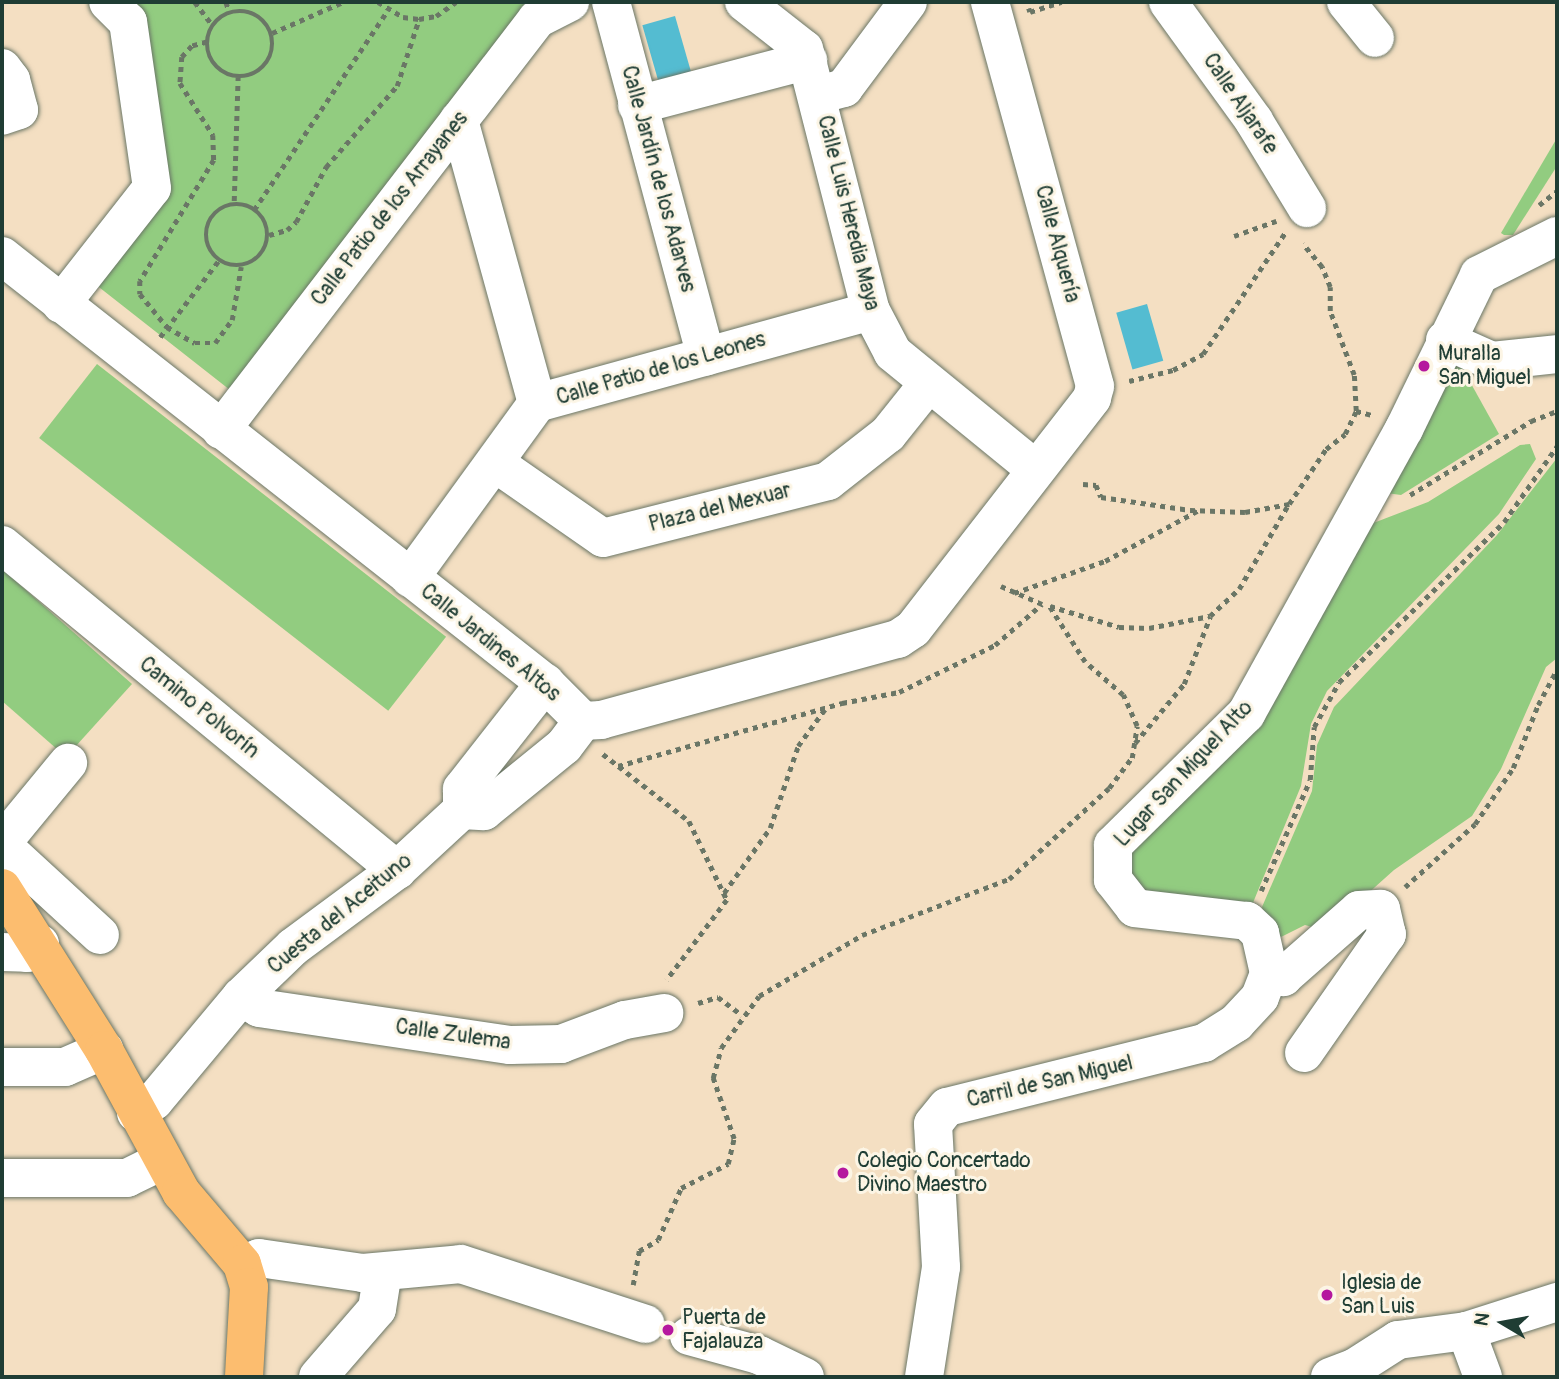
<!DOCTYPE html>
<meta charset="utf-8">
<style>
body{margin:0}
#map{position:relative;width:1559px;height:1379px;overflow:hidden;background:#f4dfc2;font-family:Pangolin,sans-serif}
div>[style]{position:absolute}
[style*='--x']{left:calc(var(--x)*1px);top:calc(var(--y)*1px);width:calc(var(--w)*1px);rotate:calc(var(--a)*1deg)}
.green>*{inset:0;background:#92cc80;transform-origin:0 0}
.water>*{inset:0;background:#54bcd1;transform-origin:0 0}
.path>*{height:4.5px;margin-top:-2.25px;transform-origin:0;background:repeating-linear-gradient(90deg,#6a7666 0 5px,transparent 0 10px)}
.path>.ring{margin:-2.25px;padding:0;box-sizing:content-box;background:none;border:4.5px solid #6a7666;border-radius:50%}
.roads{filter:drop-shadow(0 0 2px #6a7666) drop-shadow(0 0 2px #6a7666)}
.minor>*{height:38px;margin:-19px;padding:0 19px;transform-origin:19px;border-radius:19px;background:#fff}
.major>*{height:38px;margin:-19px;padding:0 19px;transform-origin:19px;border-radius:19px;background:#fcbd6f}
.dots>*{width:19px;height:19px;translate:-50% -50%;box-sizing:border-box;border:4px solid #fcf5e5;border-radius:50%}
span{translate:-50% -50%;white-space:nowrap;text-align:center;line-height:1.15;-webkit-text-stroke:6px #fcf5e5;paint-order:stroke}
.street-label{font-size:21px;color:#1f3d34}
.poi-label{font-size:21px;color:#1f3d34}
.left{translate:0 -50%;text-align:left}
.frame{position:absolute;inset:0;border:4px solid #1f3d34;pointer-events:none}
.north{position:absolute;left:1468px;top:1288px;width:70px;height:70px;-webkit-text-stroke:5px #fcf5e5;paint-order:stroke;rotate:280deg;font-size:19px;font-weight:700;line-height:28px;text-align:center;color:#1f3d34}
.north::after{content:'';display:block;margin:auto;width:24px;height:32px;background:#1f3d34;clip-path:polygon(50% 0,100% 100%,50% 72%,0 100%)}
</style>
<div id="map">
<div class="green">
<div style="clip-path:polygon(129px 2px,535px 2px,230px 390px,95px 284px,167px 193px)"></div>
<div style="clip-path:polygon(1557px 138px,1557px 166px,1513px 235px,1504px 235px,1501px 233px)"></div>
<div style="clip-path:polygon(1446px 356px,1459px 362px,1499px 434px,1401px 495px,1386px 493px)"></div>
<div style="left:97px;top:364px;width:443px;height:94px;rotate:38deg"></div>
<div style="clip-path:polygon(1530px 444px,1536px 459px,1499px 514px,1327px 691px,1311px 724px,1301px 786px,1250px 910px,1158px 903px,1131px 883px,1130px 843px,1363px 527px,1428px 502px,1520px 445px)"></div>
<div style="clip-path:polygon(1557px 458px,1557px 658px,1546px 667px,1501px 769px,1472px 816px,1394px 870px,1326px 931px,1305px 925px,1281px 937px,1267px 927px,1262px 907px,1312px 791px,1317px 745px,1334px 707px,1497px 535px)"></div>
<div style="clip-path:polygon(2px 569px,132px 684px,66px 757px,2px 701px)"></div>
</div>
<div class="water">
<div style="left:675px;top:16px;width:58px;height:34px;rotate:74deg"></div>
<div style="left:1147px;top:304px;width:59px;height:32px;rotate:74deg"></div>
</div>
<div class="path">
<div style="--x:195;--y:2;--w:30;--a:53"></div>
<div style="--x:226;--y:2;--w:12;--a:70"></div>
<div style="--x:378;--y:2;--w:29;--a:31"></div>
<div style="--x:403;--y:17;--w:16;--a:7"></div>
<div style="--x:419;--y:19;--w:17;--a:-10"></div>
<div style="--x:436;--y:16;--w:24;--a:-35"></div>
<div style="--x:1029;--y:8;--w:4;--a:76"></div>
<div style="--x:1030;--y:12;--w:33;--a:-18"></div>
<div class="ring" style="left:207px;top:11px;width:61.5px;height:61.5px"></div>
<div style="--x:272;--y:33;--w:77;--a:-23.6"></div>
<div style="--x:207;--y:42;--w:16;--a:165"></div>
<div style="--x:192;--y:46;--w:15;--a:132"></div>
<div style="--x:182;--y:57;--w:26;--a:94"></div>
<div style="--x:180;--y:83;--w:62;--a:57.6"></div>
<div style="--x:213;--y:135;--w:25;--a:88"></div>
<div style="--x:214;--y:160;--w:142;--a:121.4"></div>
<div style="--x:140;--y:281;--w:13;--a:90"></div>
<div style="--x:140;--y:294;--w:43;--a:50.7"></div>
<div style="--x:167;--y:327;--w:32;--a:30"></div>
<div style="--x:195;--y:343;--w:20;--a:0"></div>
<div style="--x:215;--y:343;--w:29;--a:-54"></div>
<div style="--x:232;--y:320;--w:54;--a:-80.4"></div>
<div style="--x:234;--y:201;--w:124;--a:-88.2"></div>
<div class="ring" style="left:206px;top:204px;width:57.5px;height:57.5px"></div>
<div style="--x:1539;--y:205;--w:23;--a:-38"></div>
<div style="--x:254;--y:210;--w:241;--a:-56.2"></div>
<div style="--x:269;--y:235;--w:19;--a:-16"></div>
<div style="--x:287;--y:230;--w:12;--a:-42"></div>
<div style="--x:296;--y:222;--w:63;--a:-61.4"></div>
<div style="--x:326;--y:167;--w:108;--a:-48.8"></div>
<div style="--x:397;--y:86;--w:71;--a:-71.8"></div>
<div style="--x:1234;--y:236;--w:45;--a:-19.7"></div>
<div style="--x:160;--y:337;--w:97;--a:-52.5"></div>
<div style="--x:1129;--y:381;--w:45;--a:-14"></div>
<div style="--x:1173;--y:370;--w:34;--a:-28"></div>
<div style="--x:1203;--y:354;--w:146;--a:-55.9"></div>
<div style="--x:1356;--y:411;--w:16;--a:14"></div>
<div style="--x:1083;--y:484;--w:13;--a:4"></div>
<div style="--x:1096;--y:485;--w:13;--a:67"></div>
<div style="--x:1101;--y:497;--w:90;--a:8.3"></div>
<div style="--x:1190;--y:510;--w:55;--a:2.1"></div>
<div style="--x:1245;--y:512;--w:45;--a:-10.3"></div>
<div style="--x:1289;--y:504;--w:66;--a:-56.1"></div>
<div style="--x:1326;--y:449;--w:24;--a:-38"></div>
<div style="--x:1345;--y:434;--w:25;--a:-64"></div>
<div style="--x:1356;--y:411;--w:36;--a:-93"></div>
<div style="--x:1354;--y:375;--w:68;--a:-110.6"></div>
<div style="--x:1330;--y:311;--w:24;--a:-90"></div>
<div style="--x:1330;--y:287;--w:22;--a:-112"></div>
<div style="--x:1322;--y:267;--w:30;--a:-130"></div>
<div style="--x:1410;--y:495;--w:142;--a:-31.4"></div>
<div style="--x:1531;--y:421;--w:28;--a:-21"></div>
<div style="--x:1001;--y:586;--w:45;--a:23.7"></div>
<div style="--x:1014;--y:593;--w:96;--a:-19.4"></div>
<div style="--x:1105;--y:561;--w:105;--a:-28.5"></div>
<div style="--x:1050;--y:606;--w:72;--a:16.9"></div>
<div style="--x:1119;--y:627;--w:30;--a:2"></div>
<div style="--x:1149;--y:628;--w:62;--a:-11.1"></div>
<div style="--x:1210;--y:616;--w:40;--a:-43"></div>
<div style="--x:1239;--y:589;--w:97;--a:-59.7"></div>
<div style="--x:1135;--y:743;--w:77;--a:-50.3"></div>
<div style="--x:1184;--y:684;--w:72;--a:-68.8"></div>
<div style="--x:603;--y:754;--w:109;--a:37.9"></div>
<div style="--x:689;--y:821;--w:88;--a:64.3"></div>
<div style="--x:727;--y:900;--w:100;--a:126.9"></div>
<div style="--x:618;--y:766;--w:233;--a:-15.7"></div>
<div style="--x:842;--y:703;--w:58;--a:-10.9"></div>
<div style="--x:899;--y:692;--w:107;--a:-26.1"></div>
<div style="--x:995;--y:645;--w:62;--a:-41.1"></div>
<div style="--x:1405;--y:887;--w:94;--a:-42"></div>
<div style="--x:1475;--y:824;--w:68;--a:-55.8"></div>
<div style="--x:1513;--y:768;--w:68;--a:-68.4"></div>
<div style="--x:1538;--y:705;--w:40;--a:-62"></div>
<div style="--x:1261;--y:891;--w:121;--a:-66.2"></div>
<div style="--x:1310;--y:780;--w:53;--a:-85.7"></div>
<div style="--x:1314;--y:727;--w:51;--a:-60.9"></div>
<div style="--x:1339;--y:682;--w:230;--a:-44.1"></div>
<div style="--x:1504;--y:522;--w:93;--a:-55.1"></div>
<div style="--x:724;--y:893;--w:80;--a:-54.7"></div>
<div style="--x:770;--y:828;--w:87;--a:-71.1"></div>
<div style="--x:798;--y:746;--w:46;--a:-53.9"></div>
<div style="--x:698;--y:1003;--w:21;--a:-17"></div>
<div style="--x:718;--y:997;--w:30;--a:37"></div>
<div style="--x:633;--y:1285;--w:35;--a:-80"></div>
<div style="--x:639;--y:1251;--w:22;--a:-30"></div>
<div style="--x:658;--y:1240;--w:57;--a:-66.1"></div>
<div style="--x:681;--y:1188;--w:53;--a:-27.1"></div>
<div style="--x:728;--y:1164;--w:26;--a:-77"></div>
<div style="--x:734;--y:1139;--w:65;--a:-109"></div>
<div style="--x:713;--y:1078;--w:31;--a:-75"></div>
<div style="--x:721;--y:1048;--w:64;--a:-53.8"></div>
<div style="--x:759;--y:996;--w:120;--a:-30.6"></div>
<div style="--x:862;--y:935;--w:157;--a:-20.9"></div>
<div style="--x:1009;--y:879;--w:135;--a:-42.3"></div>
<div style="--x:1109;--y:788;--w:38;--a:-53"></div>
<div style="--x:1132;--y:758;--w:32;--a:-81"></div>
<div style="--x:1137;--y:726;--w:34;--a:-114"></div>
<div style="--x:1123;--y:695;--w:50;--a:-139"></div>
<div style="--x:1085;--y:662;--w:67;--a:-122.7"></div>
</div>
<div class="roads">
<div class="minor">
<div style="--x:611;--y:2;--w:367;--a:75"></div>
<div style="--x:744;--y:2;--w:76;--a:38.1"></div>
<div style="--x:804;--y:49;--w:270;--a:75.7"></div>
<div style="--x:871;--y:311;--w:47;--a:62.4"></div>
<div style="--x:893;--y:353;--w:183;--a:39.2"></div>
<div style="--x:1168;--y:2;--w:147;--a:54.1"></div>
<div style="--x:1254;--y:121;--w:102;--a:58.7"></div>
<div style="--x:1346;--y:2;--w:46;--a:51.1"></div>
<div style="--x:2;--y:68;--w:15;--a:53"></div>
<div style="--x:11;--y:80;--w:31;--a:75"></div>
<div style="--x:19;--y:110;--w:18;--a:161"></div>
<div style="--x:818;--y:95;--w:27;--a:-15"></div>
<div style="--x:844;--y:88;--w:107;--a:-53.3"></div>
<div style="--x:637;--y:105;--w:177;--a:-14.7"></div>
<div style="--x:459;--y:120;--w:294;--a:74.6"></div>
<div style="--x:2;--y:256;--w:691;--a:38.18"></div>
<div style="--x:545;--y:683;--w:54;--a:45"></div>
<div style="--x:583;--y:721;--w:18;--a:-3"></div>
<div style="--x:601;--y:720;--w:308;--a:-15.3"></div>
<div style="--x:898;--y:639;--w:18;--a:-34"></div>
<div style="--x:913;--y:629;--w:292;--a:-52.2"></div>
<div style="--x:1092;--y:398;--w:12;--a:-76"></div>
<div style="--x:1095;--y:386;--w:398;--a:-105.3"></div>
<div style="--x:61;--y:304;--w:147;--a:-51.9"></div>
<div style="--x:152;--y:188;--w:168;--a:-98.2"></div>
<div style="--x:128;--y:22;--w:28;--a:-135"></div>
<div style="--x:1445;--y:340;--w:51;--a:24.1"></div>
<div style="--x:1492;--y:361;--w:65;--a:-6.1"></div>
<div style="--x:221;--y:430;--w:518;--a:-52.44"></div>
<div style="--x:537;--y:19;--w:37;--a:-27"></div>
<div style="--x:495;--y:463;--w:131;--a:34.8"></div>
<div style="--x:603;--y:538;--w:232;--a:-14.2"></div>
<div style="--x:828;--y:481;--w:76;--a:-38.1"></div>
<div style="--x:888;--y:434;--w:64;--a:-51.3"></div>
<div style="--x:2;--y:545;--w:512;--a:39.45"></div>
<div style="--x:410;--y:578;--w:216;--a:-54"></div>
<div style="--x:537;--y:403;--w:346;--a:-15.4"></div>
<div style="--x:462;--y:810;--w:21;--a:-90"></div>
<div style="--x:462;--y:789;--w:135;--a:-51.9"></div>
<div style="--x:2;--y:843;--w:104;--a:-50.5"></div>
<div style="--x:2;--y:845;--w:133;--a:42.6"></div>
<div style="--x:2;--y:952;--w:25;--a:2"></div>
<div style="--x:27;--y:953;--w:16;--a:-35"></div>
<div style="--x:1269;--y:973;--w:15;--a:16"></div>
<div style="--x:1283;--y:977;--w:101;--a:-41.4"></div>
<div style="--x:1359;--y:910;--w:22;--a:-3"></div>
<div style="--x:1381;--y:909;--w:26;--a:77"></div>
<div style="--x:1387;--y:934;--w:145;--a:124.9"></div>
<div style="--x:241;--y:997;--w:21;--a:31"></div>
<div style="--x:259;--y:1008;--w:254;--a:8.4"></div>
<div style="--x:510;--y:1045;--w:51;--a:-1.1"></div>
<div style="--x:561;--y:1044;--w:68;--a:-20.6"></div>
<div style="--x:625;--y:1020;--w:40;--a:-10"></div>
<div style="--x:2;--y:1067;--w:63;--a:0"></div>
<div style="--x:65;--y:1067;--w:43;--a:-23.6"></div>
<div style="--x:136;--y:1113;--w:22;--a:-34"></div>
<div style="--x:154;--y:1101;--w:136;--a:-50.1"></div>
<div style="--x:241;--y:997;--w:72;--a:-43.9"></div>
<div style="--x:293;--y:947;--w:129;--a:-36.5"></div>
<div style="--x:397;--y:870;--w:88;--a:-42.7"></div>
<div style="--x:462;--y:810;--w:22;--a:3"></div>
<div style="--x:484;--y:811;--w:103;--a:-39.1"></div>
<div style="--x:564;--y:746;--w:31;--a:-53"></div>
<div style="--x:2;--y:1178;--w:125;--a:0"></div>
<div style="--x:127;--y:1178;--w:39;--a:-26"></div>
<div style="--x:242;--y:1264;--w:18;--a:-19"></div>
<div style="--x:259;--y:1258;--w:105;--a:8.2"></div>
<div style="--x:363;--y:1273;--w:98;--a:-5.2"></div>
<div style="--x:461;--y:1264;--w:194;--a:18"></div>
<div style="--x:1466;--y:1331;--w:49;--a:69.7"></div>
<div style="--x:689;--y:1336;--w:73;--a:15.2"></div>
<div style="--x:759;--y:1355;--w:51;--a:25.6"></div>
<div style="--x:318;--y:1377;--w:90;--a:-49.1"></div>
<div style="--x:377;--y:1309;--w:37;--a:-81"></div>
<div style="--x:924;--y:1377;--w:111;--a:-81.2"></div>
<div style="--x:941;--y:1267;--w:143;--a:-93.2"></div>
<div style="--x:933;--y:1124;--w:22;--a:-51"></div>
<div style="--x:947;--y:1107;--w:265;--a:-14"></div>
<div style="--x:1204;--y:1043;--w:38;--a:-32"></div>
<div style="--x:1236;--y:1023;--w:35;--a:-47"></div>
<div style="--x:1260;--y:997;--w:26;--a:-69"></div>
<div style="--x:1269;--y:973;--w:41;--a:-102.7"></div>
<div style="--x:1260;--y:933;--w:18;--a:-137"></div>
<div style="--x:1247;--y:921;--w:113;--a:-173.4"></div>
<div style="--x:1135;--y:908;--w:36;--a:-128"></div>
<div style="--x:1113;--y:880;--w:35;--a:-90"></div>
<div style="--x:1113;--y:845;--w:187;--a:-44.6"></div>
<div style="--x:1246;--y:714;--w:326;--a:-61"></div>
<div style="--x:1404;--y:429;--w:171;--a:-64"></div>
<div style="--x:1479;--y:275;--w:87;--a:-26.6"></div>
<div style="--x:1330;--y:1377;--w:26;--a:-21"></div>
<div style="--x:1354;--y:1368;--w:52;--a:-32.5"></div>
<div style="--x:1398;--y:1340;--w:69;--a:-7.5"></div>
<div style="--x:1466;--y:1331;--w:96;--a:-17.7"></div>
</div>
<div class="major">
<div style="--x:2;--y:888;--w:191;--a:57.8"></div>
<div style="--x:104;--y:1050;--w:162;--a:61.5"></div>
<div style="--x:181;--y:1192;--w:94;--a:49.7"></div>
<div style="--x:242;--y:1264;--w:24;--a:73"></div>
<div style="--x:249;--y:1287;--w:90;--a:93.2"></div>
</div>
</div>
<div class="dots">
<div style="left:1424px;top:366px;background:#b5179e"></div>
<div style="left:843px;top:1173px;background:#b5179e"></div>
<div style="left:1327px;top:1295px;background:#b5179e"></div>
<div style="left:668px;top:1330px;background:#b5179e"></div>
</div>
<div class="street-label">
<span style="left:1240px;top:104px;rotate:56deg">Calle Aljarafe</span>
<span style="left:658px;top:179px;rotate:75deg">Calle Jardín de los Adarves</span>
<span style="left:390px;top:209px;rotate:-52deg">Calle Patio de los Arrayanes</span>
<span style="left:848px;top:213px;rotate:76deg">Calle Luis Heredia Maya</span>
<span style="left:1057px;top:244px;rotate:75deg">Calle Alquería</span>
<span style="left:661px;top:369px;rotate:-16deg">Calle Patio de los Leones</span>
<span style="left:720px;top:508px;rotate:-14deg">Plaza del Mexuar</span>
<span style="left:490px;top:643px;rotate:39deg">Calle Jardines Altos</span>
<span style="left:199px;top:708px;rotate:39deg">Camino Polvorín</span>
<span style="left:1184px;top:774px;rotate:-47deg">Lugar San Miguel Alto</span>
<span style="left:340px;top:914px;rotate:-39deg">Cuesta del Aceituno</span>
<span style="left:453px;top:1035px;rotate:8deg">Calle Zulema</span>
<span style="left:1050px;top:1082px;rotate:-13deg">Carril de San Miguel</span>
</div>
<div class="poi-label">
<span class="left" style="left:1438px;top:366px">Muralla<br>San Miguel</span>
<span class="left" style="left:857px;top:1173px">Colegio Concertado<br>Divino Maestro</span>
<span class="left" style="left:1341px;top:1295px">Iglesia de<br>San Luis</span>
<span class="left" style="left:682px;top:1330px">Puerta de<br>Fajalauza</span>
</div>
<div class="frame"></div>
<div class="north">N</div>
</div>
